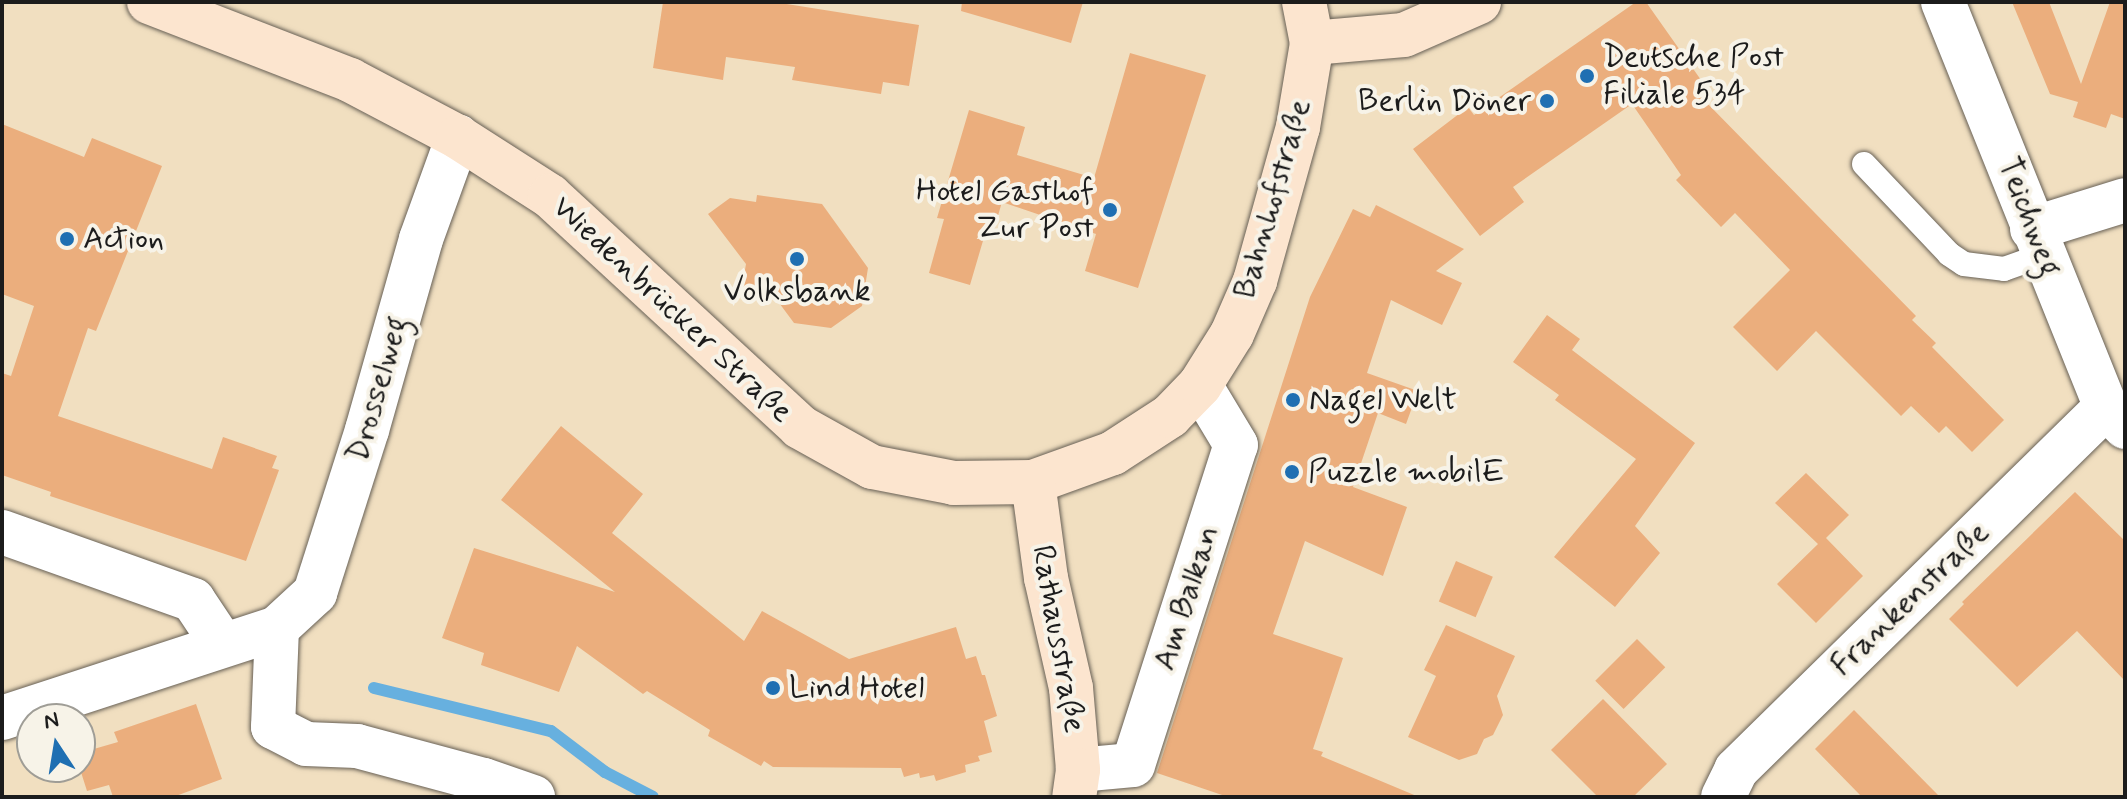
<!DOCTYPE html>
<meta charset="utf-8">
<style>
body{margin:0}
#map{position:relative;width:2127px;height:799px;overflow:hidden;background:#f1dfc0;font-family:Mynerve,sans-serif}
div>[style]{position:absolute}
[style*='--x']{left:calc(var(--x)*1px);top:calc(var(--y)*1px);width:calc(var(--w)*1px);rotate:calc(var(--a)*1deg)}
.stream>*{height:12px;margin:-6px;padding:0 6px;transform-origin:6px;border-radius:6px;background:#67b0df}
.building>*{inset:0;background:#ebae7d;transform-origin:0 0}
.roads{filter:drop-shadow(0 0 2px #676055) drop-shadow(0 0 2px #676055)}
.lane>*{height:24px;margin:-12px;padding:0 12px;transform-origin:12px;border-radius:12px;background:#fff}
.street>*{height:44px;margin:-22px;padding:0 22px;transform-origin:22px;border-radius:22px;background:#fff}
.secondary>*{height:44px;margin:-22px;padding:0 22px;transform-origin:22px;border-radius:22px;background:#fce5cf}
.dots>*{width:22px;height:22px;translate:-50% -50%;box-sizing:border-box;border:4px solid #f7f3e8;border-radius:50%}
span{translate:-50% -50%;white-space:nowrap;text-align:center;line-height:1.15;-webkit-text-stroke:8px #f7f3e8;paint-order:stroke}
.poi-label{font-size:32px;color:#1c1c1c}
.left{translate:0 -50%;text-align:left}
.right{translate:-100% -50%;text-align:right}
.street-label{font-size:32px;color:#1c1c1c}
.frame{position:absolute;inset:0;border:4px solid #1c1c1c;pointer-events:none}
.north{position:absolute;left:16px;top:703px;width:80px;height:80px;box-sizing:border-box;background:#f7f3e8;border:2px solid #9f9d96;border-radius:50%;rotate:348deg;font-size:22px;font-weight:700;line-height:32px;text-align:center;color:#1c1c1c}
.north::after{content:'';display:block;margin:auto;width:28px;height:36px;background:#1f6fb2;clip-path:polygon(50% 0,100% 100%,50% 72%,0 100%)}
</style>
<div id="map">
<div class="stream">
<div style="--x:374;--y:688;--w:182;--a:13.7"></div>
<div style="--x:551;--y:731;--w:68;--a:37.2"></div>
<div style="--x:605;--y:772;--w:54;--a:27.5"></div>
</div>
<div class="building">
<div style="clip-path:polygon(663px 2px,774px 2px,919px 25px,909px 86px,883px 82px,881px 94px,792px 80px,795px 67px,726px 57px,723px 80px,653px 68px)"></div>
<div style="clip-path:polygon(962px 2px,1083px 2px,1071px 43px,961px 11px)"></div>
<div style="clip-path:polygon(1636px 2px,1646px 2px,1713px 97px,1706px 102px,1916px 316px,1912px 320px,1936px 343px,1932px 347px,2004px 420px,1972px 452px,1946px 426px,1939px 433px,1911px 406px,1901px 416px,1816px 331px,1777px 371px,1733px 327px,1790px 270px,1735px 213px,1721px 227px,1676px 180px,1681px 175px,1632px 104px,1513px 187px,1524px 202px,1480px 236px,1413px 149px,1468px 107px,1474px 115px)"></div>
<div style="clip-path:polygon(2012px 2px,2049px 2px,2081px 84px,2110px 2px,2125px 2px,2125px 119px,2111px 114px,2106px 128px,2073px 117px,2078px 102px,2050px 94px)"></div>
<div style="clip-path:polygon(1130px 53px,1206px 75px,1138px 288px,1085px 271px,1096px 234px,1002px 202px,997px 219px,990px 217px,970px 285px,929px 273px,944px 219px,937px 218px,969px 110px,1025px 127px,1017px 155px,1094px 178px)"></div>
<div style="clip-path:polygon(2px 124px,84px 157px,92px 138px,162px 166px,96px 331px,88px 328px,58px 416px,212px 469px,223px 437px,277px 456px,272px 468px,279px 470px,246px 561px,50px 496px,51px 492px,2px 475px,2px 373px,11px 376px,34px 306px,2px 294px)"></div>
<div style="clip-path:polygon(757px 195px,822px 204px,868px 268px,862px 306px,831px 328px,794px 323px,771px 292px,742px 287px,746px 264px,708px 214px,730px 198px,756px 202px)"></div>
<div style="clip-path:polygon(1376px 205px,1464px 249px,1436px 271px,1462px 283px,1442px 325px,1391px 300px,1367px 373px,1418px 391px,1406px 424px,1378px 413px,1353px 487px,1407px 507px,1383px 576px,1305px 541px,1273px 634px,1343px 658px,1313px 749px,1323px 752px,1321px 756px,1419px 797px,1228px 797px,1157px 773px,1310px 297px,1353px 209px,1370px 217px)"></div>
<div style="clip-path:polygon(1547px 315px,1580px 339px,1572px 350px,1695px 443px,1635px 526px,1660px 553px,1615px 607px,1554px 557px,1636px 459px,1555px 400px,1559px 395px,1513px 362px)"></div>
<div style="clip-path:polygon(561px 426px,643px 494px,612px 533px,744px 641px,762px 611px,849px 659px,956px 627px,966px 659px,976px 656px,982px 675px,985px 675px,997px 716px,984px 721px,992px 752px,978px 756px,980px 761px,965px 765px,966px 772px,936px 781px,934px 775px,920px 778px,919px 773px,904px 777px,901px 768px,773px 767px,764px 761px,761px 766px,708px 736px,710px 730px,647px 691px,643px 694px,577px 646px,559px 692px,481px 665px,484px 653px,442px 638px,474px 548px,615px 592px,501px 500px)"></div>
<div style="clip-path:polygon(1806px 473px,1849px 515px,1826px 538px,1863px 576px,1816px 623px,1777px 584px,1818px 544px,1775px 503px)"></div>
<div style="clip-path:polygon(2075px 492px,2125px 541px,2125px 681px,2077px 631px,2017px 687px,1949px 619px,1964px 604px,1962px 602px)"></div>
<div style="left:1456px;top:561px;width:40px;height:44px;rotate:23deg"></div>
<div style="clip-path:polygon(1446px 625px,1515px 656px,1497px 696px,1503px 715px,1493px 735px,1484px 739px,1477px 754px,1459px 760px,1408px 737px,1436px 676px,1424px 670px)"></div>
<div style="left:1637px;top:639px;width:40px;height:59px;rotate:45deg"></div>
<div style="clip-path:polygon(1603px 699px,1667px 764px,1633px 797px,1598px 797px,1551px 750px)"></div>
<div style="clip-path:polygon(196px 704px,222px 779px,173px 797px,113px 797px,109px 785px,87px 791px,80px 769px,80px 753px,118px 742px,114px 732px)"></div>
<div style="clip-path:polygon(1854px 710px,1940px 797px,1862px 797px,1815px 749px)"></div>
</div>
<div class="roads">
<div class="lane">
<div style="--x:1864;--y:164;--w:124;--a:46.6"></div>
<div style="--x:1949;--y:254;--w:18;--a:34"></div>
<div style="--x:1964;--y:264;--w:40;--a:7.1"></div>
<div style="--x:2004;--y:269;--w:41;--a:-19.7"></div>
</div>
<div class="street">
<div style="--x:1943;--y:2;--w:437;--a:68.1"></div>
<div style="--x:2106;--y:407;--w:28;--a:46"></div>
<div style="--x:2032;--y:229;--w:97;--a:-17.3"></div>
<div style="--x:2;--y:532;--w:203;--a:19.6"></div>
<div style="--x:193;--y:600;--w:54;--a:56.3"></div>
<div style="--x:277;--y:628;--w:99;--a:92.3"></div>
<div style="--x:273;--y:727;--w:37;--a:27"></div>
<div style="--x:306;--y:744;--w:51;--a:2.2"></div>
<div style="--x:357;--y:746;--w:131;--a:15"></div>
<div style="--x:484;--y:780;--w:52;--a:19.1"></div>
<div style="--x:2;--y:718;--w:289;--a:-18.1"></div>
<div style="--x:277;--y:628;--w:52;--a:-42.6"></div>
<div style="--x:315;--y:593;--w:171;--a:-72.3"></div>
<div style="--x:367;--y:430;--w:198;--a:-74.2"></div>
<div style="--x:421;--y:239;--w:109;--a:-70.1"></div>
<div style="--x:1078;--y:770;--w:55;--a:-5.2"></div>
<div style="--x:1133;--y:765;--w:336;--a:-72.2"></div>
<div style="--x:1236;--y:445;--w:70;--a:-121"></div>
<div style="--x:1723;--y:797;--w:30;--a:-64"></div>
<div style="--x:1736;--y:770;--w:518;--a:-44.45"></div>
</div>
<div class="secondary">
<div style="--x:149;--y:2;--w:216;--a:21.2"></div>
<div style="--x:350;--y:80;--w:122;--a:27.8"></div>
<div style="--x:458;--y:137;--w:109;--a:32.7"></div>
<div style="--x:550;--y:196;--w:340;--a:42.7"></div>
<div style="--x:800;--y:427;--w:82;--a:29.1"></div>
<div style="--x:872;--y:467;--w:84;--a:11"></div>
<div style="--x:954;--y:483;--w:79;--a:-0.7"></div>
<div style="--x:1033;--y:482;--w:85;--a:-19.9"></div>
<div style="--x:1113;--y:453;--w:68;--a:-33"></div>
<div style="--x:1170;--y:416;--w:43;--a:-45.9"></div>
<div style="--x:1200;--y:385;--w:60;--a:-57.9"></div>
<div style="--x:1232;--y:334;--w:58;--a:-66.5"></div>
<div style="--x:1255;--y:281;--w:160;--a:-74.4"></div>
<div style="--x:1298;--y:127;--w:85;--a:-80.5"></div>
<div style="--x:1312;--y:43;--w:42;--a:-101"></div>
<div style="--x:1312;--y:43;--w:92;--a:-5"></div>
<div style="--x:1404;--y:35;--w:82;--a:-23.7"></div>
<div style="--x:1033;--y:482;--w:97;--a:82.3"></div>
<div style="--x:1046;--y:578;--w:113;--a:77.2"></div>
<div style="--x:1071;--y:688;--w:82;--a:85.1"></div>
<div style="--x:1078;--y:770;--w:27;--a:98"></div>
</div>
</div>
<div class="dots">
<div style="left:1587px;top:76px;background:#1f6fb2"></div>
<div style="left:1547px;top:101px;background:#1f6fb2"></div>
<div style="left:1110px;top:210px;background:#1f6fb2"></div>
<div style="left:67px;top:239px;background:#1f6fb2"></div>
<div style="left:797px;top:259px;background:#1f6fb2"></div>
<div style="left:1293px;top:400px;background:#1f6fb2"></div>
<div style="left:1292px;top:472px;background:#1f6fb2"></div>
<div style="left:773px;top:688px;background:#1f6fb2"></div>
</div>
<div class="poi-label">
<span class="left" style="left:1603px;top:76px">Deutsche Post<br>Filiale 534</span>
<span class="right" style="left:1531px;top:101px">Berlin Döner</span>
<span class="right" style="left:1094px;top:210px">Hotel Gasthof<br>Zur Post</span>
<span class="left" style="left:83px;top:239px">Action</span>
<span style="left:797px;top:291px">Volksbank</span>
<span class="left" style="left:1309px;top:400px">Nagel Welt</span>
<span class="left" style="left:1308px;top:472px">Puzzle mobilE</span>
<span class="left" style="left:789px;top:688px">Lind Hotel</span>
</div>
<div class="street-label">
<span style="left:1273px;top:199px;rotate:-74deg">Bahnhofstraße</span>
<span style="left:2029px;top:217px;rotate:69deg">Teichweg</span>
<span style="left:672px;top:310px;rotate:43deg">Wiedenbrücker Straße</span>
<span style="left:378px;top:389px;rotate:-74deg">Drosselweg</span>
<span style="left:1187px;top:598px;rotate:-72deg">Am Balkan</span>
<span style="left:1910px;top:599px;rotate:-44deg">Frankenstraße</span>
<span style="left:1058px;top:639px;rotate:80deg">Rathausstraße</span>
</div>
<div class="frame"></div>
<div class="north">N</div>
</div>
